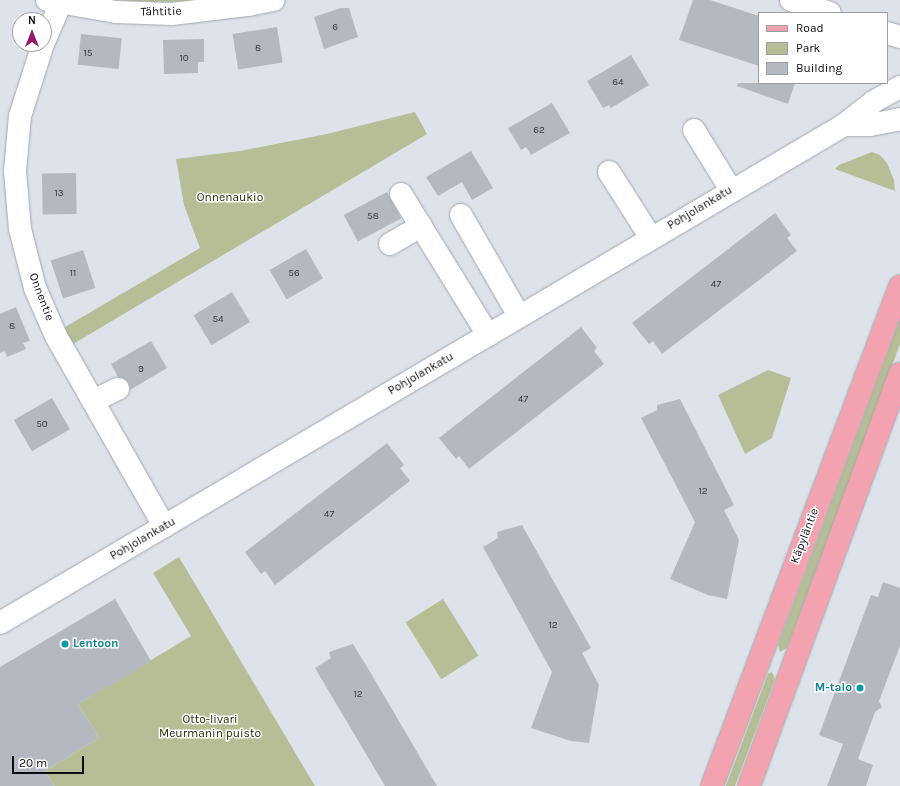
<!DOCTYPE html>
<meta charset="utf-8">
<style>
body{margin:0}
#map{position:relative;width:900px;height:786px;overflow:hidden;background:#dee3eb;font-family:Karla,sans-serif}
div>[style]{position:absolute}
[style*='--x']{left:calc(var(--x)*1px);top:calc(var(--y)*1px);width:calc(var(--w)*1px);rotate:calc(var(--a)*1deg)}
.green>*{inset:0;background:#b6be96;transform-origin:0 0}
.building>*{inset:0;background:#b4b9c1;transform-origin:0 0}
.roads{filter:drop-shadow(0 0 1px #a1a6ad) drop-shadow(0 0 1px #a1a6ad)}
.minor>*{height:22px;margin:-11px;padding:0 11px;transform-origin:11px;border-radius:11px;background:#fff}
.major>*{height:22px;margin:-11px;padding:0 11px;transform-origin:11px;border-radius:11px;background:#f3a3af}
.dots>*{width:11px;height:11px;translate:-50% -50%;box-sizing:border-box;border:2px solid #fff;border-radius:50%}
span{translate:-50% -50%;white-space:nowrap;text-align:center;line-height:1.15;-webkit-text-stroke:3px #fff;paint-order:stroke}
.number-label{font-size:10px;color:#35373c}
.number-label span{-webkit-text-stroke-width:0}
.street-label{font-size:12px;color:#0b0c0f}
.park-label{font-size:12px;color:#272d00}
.culture-label{font-size:12px;color:#0d838f;font-weight:700}
.left{translate:0 -50%;text-align:left}
.right{translate:-100% -50%;text-align:right}
.legend{position:absolute;left:758px;top:12px;width:130px;height:72px;box-sizing:border-box;background:#fff;border:1px solid #9d9e9f;margin:0;padding:5px 7px;list-style:none;font-size:12px;color:#0b0c0f}
.legend li{display:flex;align-items:center;gap:8px;height:20px}
.legend b{width:20px;border:1px solid #9d9e9f}
.north{position:absolute;left:12px;top:12px;width:40px;height:40px;box-sizing:border-box;background:#fff;border:1px solid #9d9e9f;border-radius:50%;rotate:0deg;font-size:11px;font-weight:700;line-height:16px;text-align:center;color:#0b0c0f}
.north::after{content:'';display:block;margin:auto;width:14px;height:18px;background:#98186e;clip-path:polygon(50% 0,100% 100%,50% 72%,0 100%)}
.scale{position:absolute;left:12px;top:756px;width:72px;height:18px;box-sizing:border-box;border:2px solid #0b0c0f;border-top:0;padding-left:5px;font-size:12px;line-height:14px;white-space:nowrap;color:#0b0c0f;-webkit-text-stroke:3px #fff;paint-order:stroke}
</style>
<div id="map">
<div class="green">
<div style="clip-path:polygon(114px 0,226px 0,155px 2px)"></div>
<div style="clip-path:polygon(415px 112px,427px 134px,68px 347px,60px 330px,200px 248px,184px 205px,176px 159px,240px 151px,327px 134px)"></div>
<div style="clip-path:polygon(872px 152px,880px 155px,887px 163px,894px 180px,895px 191px,835px 169px,839px 165px)"></div>
<div style="clip-path:polygon(900px 319px,900px 344px,787px 648px,780px 652px,778px 645px)"></div>
<div style="clip-path:polygon(768px 370px,791px 378px,772px 438px,745px 454px,718px 395px)"></div>
<div style="clip-path:polygon(179px 557px,315px 786px,54px 786px,45px 771px,99px 738px,78px 704px,191px 636px,153px 573px)"></div>
<div style="left:443px;top:599px;width:67px;height:44px;rotate:58deg"></div>
<div style="clip-path:polygon(772px 672px,775px 679px,735px 786px,726px 786px,768px 674px)"></div>
</div>
<div class="building">
<div style="clip-path:polygon(693px 0,710px 0,759px 16px,759px 66px,679px 40px)"></div>
<div style="clip-path:polygon(341px 8px,349px 8px,358px 37px,324px 49px,314px 17px)"></div>
<div style="left:277px;top:27px;width:36px;height:45px;rotate:81deg"></div>
<div style="left:81px;top:34px;width:41px;height:31px;rotate:6deg"></div>
<div style="clip-path:polygon(204px 39px,204px 62px,198px 62px,198px 73px,164px 74px,163px 40px)"></div>
<div style="clip-path:polygon(631px 55px,649px 85px,611px 108px,609px 105px,603px 108px,587px 81px)"></div>
<div style="clip-path:polygon(738px 83px,795px 83px,788px 104px,737px 86px)"></div>
<div style="clip-path:polygon(552px 103px,570px 133px,531px 155px,526px 147px,521px 150px,508px 128px)"></div>
<div style="clip-path:polygon(471px 151px,493px 188px,472px 200px,462px 182px,438px 196px,426px 177px)"></div>
<div style="left:76px;top:173px;width:41px;height:34px;rotate:89deg"></div>
<div style="left:387px;top:192px;width:30px;height:49px;rotate:62deg"></div>
<div style="clip-path:polygon(775px 213px,791px 235px,787px 238px,797px 251px,662px 354px,653px 341px,649px 344px,632px 323px)"></div>
<div style="left:306px;top:249px;width:34px;height:42px;rotate:60deg"></div>
<div style="left:83px;top:250px;width:40px;height:34px;rotate:72deg"></div>
<div style="left:232px;top:292px;width:35px;height:45px;rotate:59deg"></div>
<div style="clip-path:polygon(16px 307px,30px 341px,23px 343px,26px 349px,7px 357px,5px 351px,0 353px,0 314px)"></div>
<div style="clip-path:polygon(581px 327px,597px 348px,594px 351px,604px 364px,469px 469px,459px 456px,456px 459px,439px 438px)"></div>
<div style="clip-path:polygon(151px 341px,167px 368px,130px 390px,129px 383px,118px 377px,111px 364px)"></div>
<div style="left:52px;top:398px;width:36px;height:44px;rotate:60deg"></div>
<div style="clip-path:polygon(680px 399px,734px 505px,724px 510px,739px 540px,727px 599px,708px 595px,670px 579px,695px 522px,641px 418px,657px 410px,657px 405px)"></div>
<div style="clip-path:polygon(387px 443px,404px 465px,400px 468px,410px 481px,275px 585px,265px 571px,261px 574px,245px 552px)"></div>
<div style="clip-path:polygon(522px 525px,591px 648px,582px 653px,599px 685px,589px 743px,571px 741px,531px 728px,552px 672px,483px 547px,498px 538px,497px 532px)"></div>
<div style="clip-path:polygon(883px 582px,900px 588px,900px 646px,879px 701px,882px 707px,875px 712px,858px 759px,873px 765px,866px 786px,827px 786px,843px 744px,819px 735px,871px 595px,878px 597px)"></div>
<div style="clip-path:polygon(115px 599px,151px 661px,78px 704px,99px 738px,45px 771px,54px 786px,0 786px,0 667px)"></div>
<div style="clip-path:polygon(353px 644px,369px 670px,437px 786px,385px 786px,315px 668px,331px 658px,329px 652px)"></div>
</div>
<div class="roads">
<div class="minor">
<div style="--x:47;--y:0;--w:70;--a:9.9"></div>
<div style="--x:116;--y:12;--w:56;--a:2"></div>
<div style="--x:172;--y:14;--w:77;--a:-6.8"></div>
<div style="--x:248;--y:5;--w:26;--a:-11"></div>
<div style="--x:791;--y:0;--w:41;--a:18.4"></div>
<div style="--x:887;--y:33;--w:14;--a:17"></div>
<div style="--x:44;--y:42;--w:46;--a:-66.8"></div>
<div style="--x:43;--y:44;--w:76;--a:107.7"></div>
<div style="--x:20;--y:116;--w:55;--a:95.2"></div>
<div style="--x:15;--y:171;--w:58;--a:85.1"></div>
<div style="--x:20;--y:229;--w:61;--a:75.7"></div>
<div style="--x:35;--y:288;--w:52;--a:66.4"></div>
<div style="--x:56;--y:336;--w:219;--a:60.4"></div>
<div style="--x:844;--y:125;--w:26;--a:0"></div>
<div style="--x:870;--y:125;--w:31;--a:-11"></div>
<div style="--x:694;--y:130;--w:70;--a:58.3"></div>
<div style="--x:609;--y:172;--w:78;--a:57.5"></div>
<div style="--x:401;--y:194;--w:166;--a:58.3"></div>
<div style="--x:461;--y:215;--w:116;--a:60.1"></div>
<div style="--x:390;--y:244;--w:36;--a:-30"></div>
<div style="--x:93;--y:401;--w:28;--a:-26"></div>
<div style="--x:0;--y:623;--w:980;--a:-30.54"></div>
<div style="--x:844;--y:125;--w:37;--a:-38"></div>
<div style="--x:873;--y:102;--w:31;--a:-29"></div>
</div>
<div class="major">
<div style="--x:712;--y:786;--w:534;--a:-69.39"></div>
<div style="--x:749;--y:786;--w:439;--a:-69.9"></div>
</div>
</div>
<div class="dots">
<div style="left:65px;top:644px;background:#0f9aa8"></div>
<div style="left:860px;top:688px;background:#0f9aa8"></div>
</div>
<div class="number-label">
<span style="left:335px;top:28px">6</span>
<span style="left:258px;top:49px">8</span>
<span style="left:88px;top:54px">15</span>
<span style="left:184px;top:59px">10</span>
<span style="left:618px;top:83px">64</span>
<span style="left:539px;top:131px">62</span>
<span style="left:59px;top:194px">13</span>
<span style="left:373px;top:217px">58</span>
<span style="left:73px;top:274px">11</span>
<span style="left:294px;top:274px">56</span>
<span style="left:716px;top:285px">47</span>
<span style="left:218px;top:320px">54</span>
<span style="left:12px;top:327px">8</span>
<span style="left:141px;top:370px">9</span>
<span style="left:523px;top:400px">47</span>
<span style="left:42px;top:425px">50</span>
<span style="left:703px;top:492px">12</span>
<span style="left:329px;top:515px">47</span>
<span style="left:553px;top:626px">12</span>
<span style="left:358px;top:695px">12</span>
</div>
<div class="street-label">
<span style="left:161px;top:12px;rotate:-1deg">Tähtitie</span>
<span style="left:700px;top:208px;rotate:-31deg">Pohjolankatu</span>
<span style="left:41px;top:297px;rotate:69deg">Onnentie</span>
<span style="left:421px;top:374px;rotate:-30deg">Pohjolankatu</span>
<span style="left:805px;top:536px;rotate:-69deg">Käpyläntie</span>
<span style="left:143px;top:539px;rotate:-30deg">Pohjolankatu</span>
</div>
<div class="park-label">
<span style="left:230px;top:198px">Onnenaukio</span>
<span style="left:210px;top:727px">Otto-Iivari<br>Meurmanin puisto</span>
</div>
<div class="culture-label">
<span class="left" style="left:73px;top:644px">Lentoon</span>
<span class="right" style="left:852px;top:688px">M-talo</span>
</div>
<ul class="legend">
<li><b style="height:5px;background:#f3a3af"></b>Road</li>
<li><b style="height:11px;background:#b6be96"></b>Park</li>
<li><b style="height:11px;background:#b4b9c1"></b>Building</li>
</ul>
<div class="north">N</div>
<div class="scale">20 m</div>
</div>
